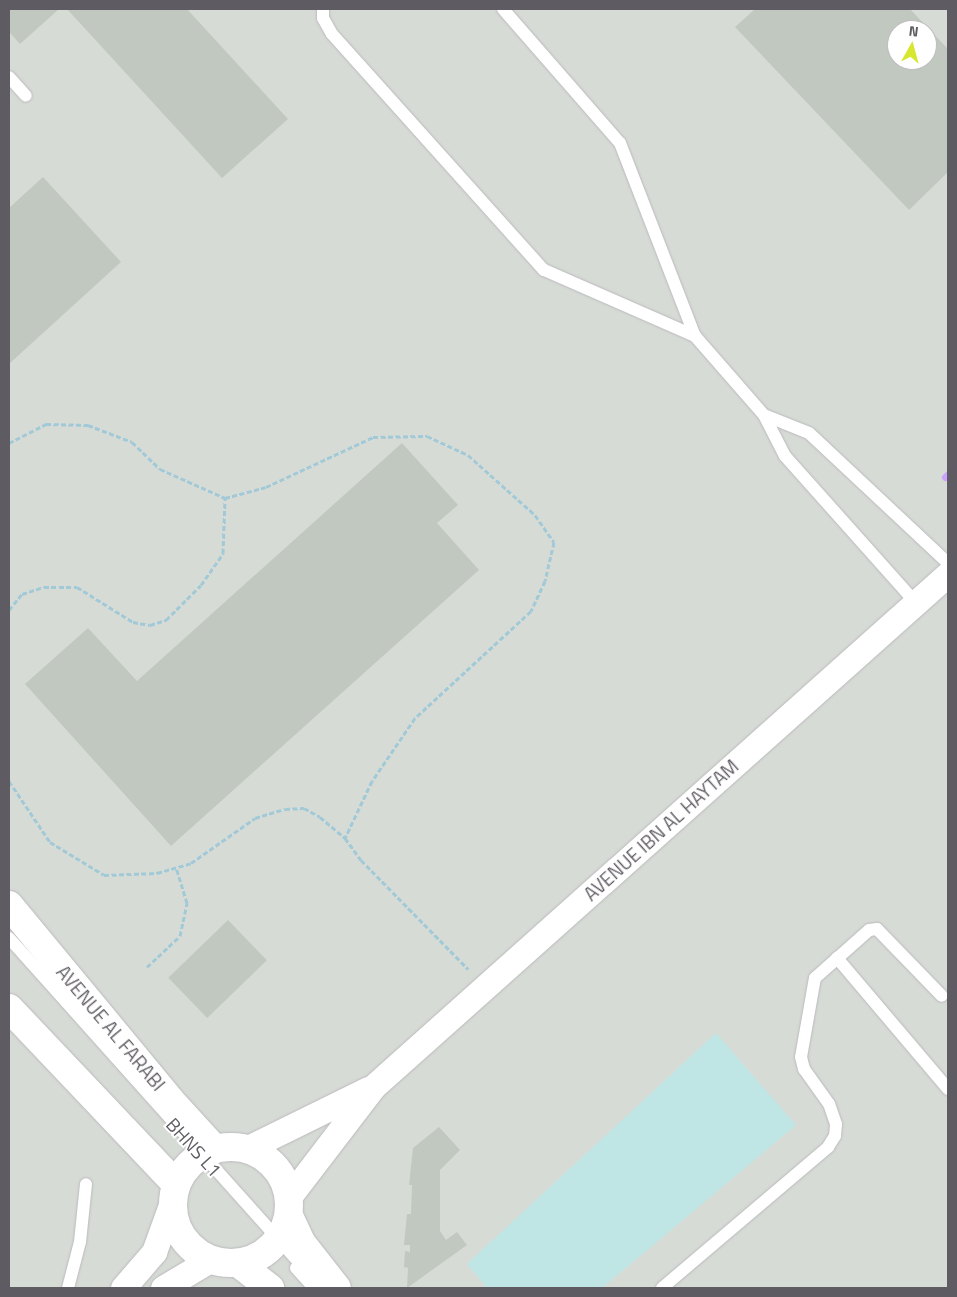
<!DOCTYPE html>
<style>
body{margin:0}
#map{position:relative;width:957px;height:1297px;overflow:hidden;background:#e5ede2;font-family:"Titillium Web",sans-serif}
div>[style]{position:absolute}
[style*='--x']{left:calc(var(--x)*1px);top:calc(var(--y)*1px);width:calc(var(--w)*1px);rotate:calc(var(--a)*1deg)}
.industrial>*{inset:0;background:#d6dcd5}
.green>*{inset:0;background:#bfe5e5}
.stream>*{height:7px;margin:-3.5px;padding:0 3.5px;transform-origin:3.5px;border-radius:3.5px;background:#cba2fe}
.building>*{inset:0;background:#c1c8bf;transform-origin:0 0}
.path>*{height:3px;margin-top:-1.5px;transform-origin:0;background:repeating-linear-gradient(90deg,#a2c9d7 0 5px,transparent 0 7.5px)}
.roads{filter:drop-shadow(0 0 1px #bcb8bf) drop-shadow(0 0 1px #bcb8bf)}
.lane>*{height:12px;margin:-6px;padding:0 6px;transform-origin:6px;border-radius:6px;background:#fff}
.street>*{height:25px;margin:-12.5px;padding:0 12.5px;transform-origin:12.5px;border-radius:12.5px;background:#fff}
.secondary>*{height:28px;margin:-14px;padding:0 14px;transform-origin:14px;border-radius:14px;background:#fff}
.secondary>.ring{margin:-14px;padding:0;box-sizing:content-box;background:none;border:28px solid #fff;border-radius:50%}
span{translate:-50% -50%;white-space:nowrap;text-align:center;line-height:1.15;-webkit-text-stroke:4px #fff;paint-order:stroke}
.street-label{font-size:19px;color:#5f5b63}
.frame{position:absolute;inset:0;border:10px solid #5f5b63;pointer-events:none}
.north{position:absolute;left:887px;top:20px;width:50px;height:50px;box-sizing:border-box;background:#fff;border:1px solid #bfbdc1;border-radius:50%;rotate:7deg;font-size:14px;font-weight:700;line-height:20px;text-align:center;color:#5f5b63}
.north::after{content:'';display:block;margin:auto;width:18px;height:22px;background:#d7e72f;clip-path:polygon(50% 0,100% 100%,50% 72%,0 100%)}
</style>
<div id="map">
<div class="industrial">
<div style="clip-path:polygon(evenodd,9px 9px,948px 9px,948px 1288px,9px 1288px,9px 9px,897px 30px,927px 30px,927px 60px,897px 60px,897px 30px)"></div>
</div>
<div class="green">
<div style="clip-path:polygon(716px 1033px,796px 1125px,602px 1288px,487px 1288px,467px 1264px)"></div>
</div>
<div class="stream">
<div style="--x:945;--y:477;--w:4;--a:-45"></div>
</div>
<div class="building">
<div style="clip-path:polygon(9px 9px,59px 9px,20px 44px,9px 32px)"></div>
<div style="clip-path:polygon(67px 9px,187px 9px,288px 119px,222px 178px)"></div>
<div style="clip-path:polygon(evenodd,755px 9px,910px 9px,948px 49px,948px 172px,909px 210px,735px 27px,755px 9px,897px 30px,927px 30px,927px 60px,897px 60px,897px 30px)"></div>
<div style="clip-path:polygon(43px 177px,121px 262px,9px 364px,9px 208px)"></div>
<div style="clip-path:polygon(402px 443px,458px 505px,437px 523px,479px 570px,171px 846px,25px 684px,88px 628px,137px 681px)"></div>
<div style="left:228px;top:920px;width:56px;height:83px;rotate:46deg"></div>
<div style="clip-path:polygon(439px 1127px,460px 1150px,440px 1170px,440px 1231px,446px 1240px,457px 1232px,467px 1245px,407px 1288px,408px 1268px,404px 1267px,405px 1251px,410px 1252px,410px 1245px,404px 1245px,407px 1214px,411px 1214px,412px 1185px,409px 1185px,413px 1148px)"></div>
</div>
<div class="path">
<div style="--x:9;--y:443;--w:42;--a:-27.2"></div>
<div style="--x:46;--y:424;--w:42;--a:1.4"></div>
<div style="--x:88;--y:425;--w:47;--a:21.1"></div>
<div style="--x:132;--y:442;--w:39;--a:44"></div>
<div style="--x:160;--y:469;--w:71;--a:24"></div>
<div style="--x:225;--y:498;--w:42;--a:-15"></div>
<div style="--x:266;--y:487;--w:118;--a:-25"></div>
<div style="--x:373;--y:437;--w:54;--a:-1.1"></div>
<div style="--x:427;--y:436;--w:45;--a:24.9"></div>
<div style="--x:468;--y:455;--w:90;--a:41.8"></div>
<div style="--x:535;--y:515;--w:33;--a:55"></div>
<div style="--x:554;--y:542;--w:40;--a:103"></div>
<div style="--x:545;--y:581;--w:33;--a:115"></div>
<div style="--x:531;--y:611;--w:158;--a:137.3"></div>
<div style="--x:415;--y:718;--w:76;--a:124.3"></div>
<div style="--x:372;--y:781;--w:63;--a:115.3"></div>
<div style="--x:345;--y:838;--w:27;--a:54"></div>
<div style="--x:361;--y:860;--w:153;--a:45.5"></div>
<div style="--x:9;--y:610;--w:21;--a:-51"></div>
<div style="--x:22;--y:594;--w:23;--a:-18"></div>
<div style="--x:44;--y:587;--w:33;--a:0"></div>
<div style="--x:77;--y:587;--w:66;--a:32"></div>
<div style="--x:133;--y:622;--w:17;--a:10"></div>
<div style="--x:150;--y:625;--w:17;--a:-17"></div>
<div style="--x:166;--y:620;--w:49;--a:-45"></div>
<div style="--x:201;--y:585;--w:39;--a:-55"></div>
<div style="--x:223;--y:553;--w:55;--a:-87.9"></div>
<div style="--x:9;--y:781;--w:73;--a:56.1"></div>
<div style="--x:50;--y:842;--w:63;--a:31.4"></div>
<div style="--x:104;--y:875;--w:53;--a:-2.2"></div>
<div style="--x:157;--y:873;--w:35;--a:-16"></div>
<div style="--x:191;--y:863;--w:78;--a:-35.1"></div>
<div style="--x:255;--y:818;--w:31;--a:-17"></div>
<div style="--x:285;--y:809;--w:19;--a:-3"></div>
<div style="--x:304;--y:808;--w:18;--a:29"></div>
<div style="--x:320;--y:817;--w:33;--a:40"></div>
<div style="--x:147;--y:967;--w:45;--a:-43.2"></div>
<div style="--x:180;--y:936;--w:34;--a:-78"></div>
<div style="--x:187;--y:903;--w:38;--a:-107"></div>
</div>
<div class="roads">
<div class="lane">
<div style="--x:323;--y:9;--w:9;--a:90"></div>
<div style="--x:323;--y:18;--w:18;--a:61"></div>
<div style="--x:332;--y:34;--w:317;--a:48.1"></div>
<div style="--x:544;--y:270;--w:165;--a:23.6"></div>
<div style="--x:695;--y:336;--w:105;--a:48.9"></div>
<div style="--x:764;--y:415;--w:46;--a:62.9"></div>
<div style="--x:785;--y:456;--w:197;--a:48.3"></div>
<div style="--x:503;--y:9;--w:178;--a:48.9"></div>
<div style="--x:620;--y:143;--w:207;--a:68.8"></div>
<div style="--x:9;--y:77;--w:25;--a:48"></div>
<div style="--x:764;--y:415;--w:48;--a:21.8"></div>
<div style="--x:809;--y:433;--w:190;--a:43.1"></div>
<div style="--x:9;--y:938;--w:447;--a:48.2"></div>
<div style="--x:837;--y:958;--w:172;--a:49.7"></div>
<div style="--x:296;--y:1268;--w:27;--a:48"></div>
<div style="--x:68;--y:1288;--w:48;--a:-75.4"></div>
<div style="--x:80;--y:1242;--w:58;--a:-84.1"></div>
<div style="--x:662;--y:1288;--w:218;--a:-40.3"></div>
<div style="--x:828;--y:1147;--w:13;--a:-58"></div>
<div style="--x:835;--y:1136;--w:12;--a:-85"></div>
<div style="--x:836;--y:1124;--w:21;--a:-109"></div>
<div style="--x:829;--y:1104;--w:43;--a:-125.5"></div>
<div style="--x:804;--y:1069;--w:12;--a:-104"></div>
<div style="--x:801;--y:1057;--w:80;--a:-80"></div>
<div style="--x:815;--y:978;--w:72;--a:-41.6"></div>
<div style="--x:869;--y:930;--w:8;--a:-7"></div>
<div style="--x:877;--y:929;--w:93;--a:45.9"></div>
</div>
<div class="street">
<div style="--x:246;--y:1149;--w:136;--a:-26.2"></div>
<div style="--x:289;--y:1197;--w:138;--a:-52.6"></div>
<div style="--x:373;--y:1087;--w:771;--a:-41.74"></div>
<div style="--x:123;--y:1288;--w:48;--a:-49.3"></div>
<div style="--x:154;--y:1252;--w:53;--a:-70.2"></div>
<div style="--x:163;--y:1288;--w:55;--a:-30.8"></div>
</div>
<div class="secondary">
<div style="--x:9;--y:905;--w:254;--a:50.4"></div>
<div style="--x:171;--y:1101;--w:65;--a:47.5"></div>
<div style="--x:9;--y:1008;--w:243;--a:46.5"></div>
<div class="ring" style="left:173px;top:1147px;width:88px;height:88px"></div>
<div style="--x:289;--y:1216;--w:29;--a:65"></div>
<div style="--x:301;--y:1242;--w:58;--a:52"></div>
<div style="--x:238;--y:1263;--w:41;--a:38"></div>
</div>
</div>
<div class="street-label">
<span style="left:661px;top:830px;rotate:-42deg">AVENUE IBN AL HAYTAM</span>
<span style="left:111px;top:1028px;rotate:50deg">AVENUE AL FARABI</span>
<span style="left:194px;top:1147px;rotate:48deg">BHNS L1</span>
</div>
<div class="frame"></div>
<div class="north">N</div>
</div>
